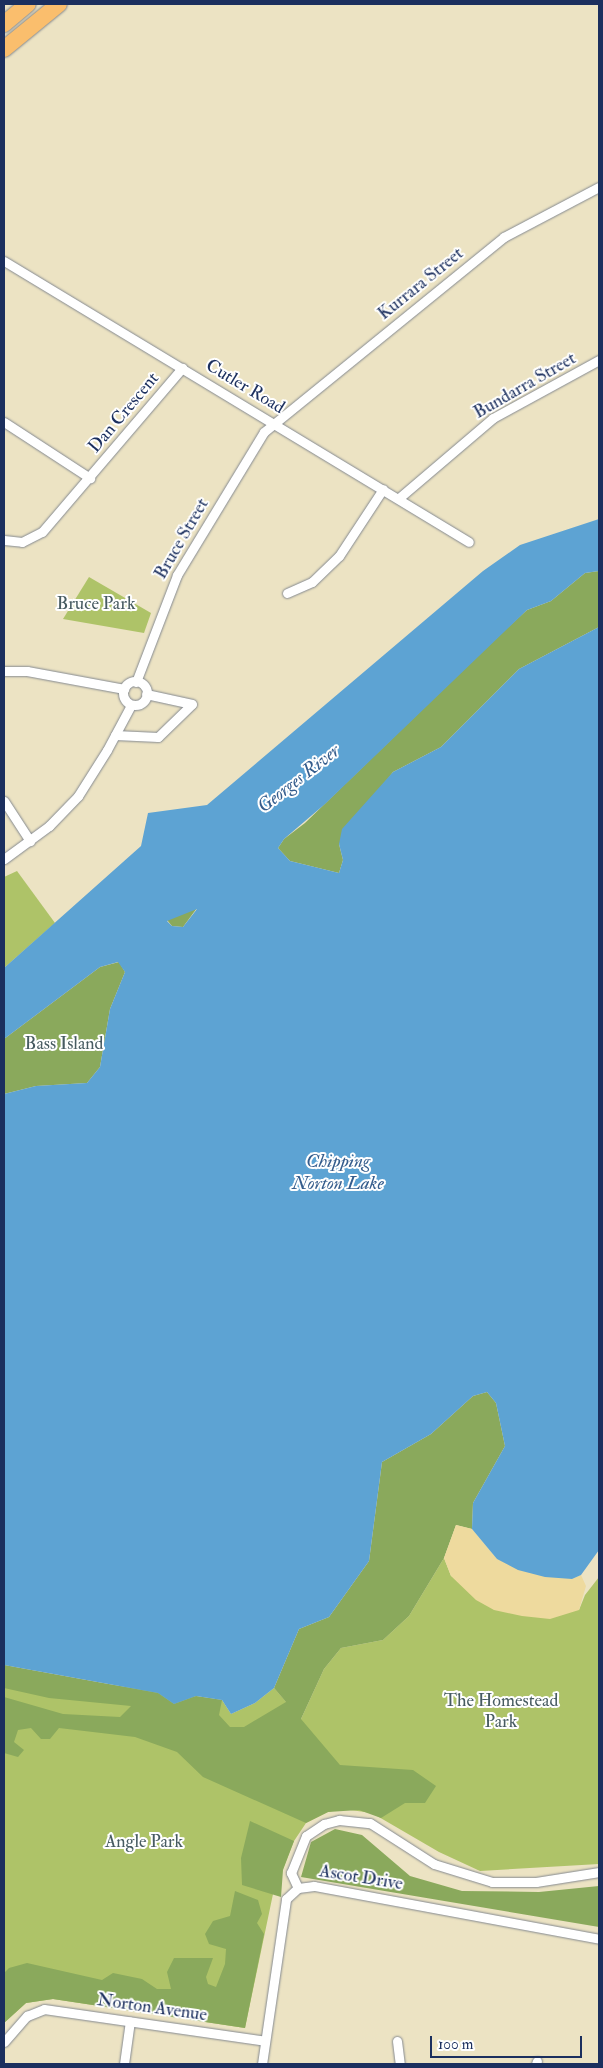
<!DOCTYPE html>
<style>
body{margin:0}
#map{position:relative;width:603px;height:2068px;overflow:hidden;background:#ece3c3;font-family:"IM FELL Double Pica",serif}
div>[style]{position:absolute}
[style*='--x']{left:calc(var(--x)*1px);top:calc(var(--y)*1px);width:calc(var(--w)*1px);rotate:calc(var(--a)*1deg)}
.green>*{inset:0;background:#aec368}
.forest>*{inset:0;background:#8aa95c}
.sand>*{inset:0;background:#eeda9e}
.water>*{inset:0;background:#5da3d3}
.roads{filter:drop-shadow(0 0 1px #848990) drop-shadow(0 0 1px #848990)}
.street>*{height:9px;margin:-4.5px;padding:0 4.5px;transform-origin:4.5px;border-radius:4.5px;background:#fff}
.street>.ring{margin:-4.5px;padding:0;box-sizing:content-box;background:none;border:9px solid #fff;border-radius:50%}
.highway>*{height:16px;margin:-8px;padding:0 8px;transform-origin:8px;border-radius:8px;background:#fabe6d}
span{translate:-50% -50%;white-space:nowrap;text-align:center;line-height:1.15;-webkit-text-stroke:4px #fff;paint-order:stroke}
.street-label{font-size:18px;color:#1b2f5e}
.park-label{font-size:18px;color:#475b61}
.water-label{font-size:19px;color:#355d8d;font-style:italic}
.frame{position:absolute;inset:0;border:5px solid #1b2f5e;pointer-events:none}
.scale{position:absolute;left:430px;top:2036px;width:152px;height:22px;box-sizing:border-box;border:2px solid #1b2f5e;border-top:0;padding-left:6px;font-size:15px;line-height:18px;white-space:nowrap;color:#1b2f5e;-webkit-text-stroke:4px #fff;paint-order:stroke}
</style>
<div id="map">
<div class="green">
<div style="clip-path:polygon(89px 577px,151px 613px,144px 633px,63px 619px)"></div>
<div style="clip-path:polygon(17px 871px,55px 923px,4px 968px,4px 877px)"></div>
<div style="clip-path:polygon(444px 1558px,451px 1576px,579px 1610px,585px 1595px,599px 1577px,599px 1864px,480px 1871px,439px 1852px,372px 1813px,343px 1809px,328px 1812px,306px 1823px,294px 1841px,273px 1894px,245px 2028px,53px 1999px,26px 2003px,4px 2023px,4px 1665px,61px 1678px,222px 1700px,231px 1714px,255px 1703px,274px 1688px,301px 1719px,324px 1669px,341px 1648px,383px 1640px,409px 1616px)"></div>
</div>
<div class="forest">
<div style="clip-path:polygon(599px 571px,599px 627px,519px 669px,441px 747px,393px 772px,339px 844px,343px 860px,339px 873px,290px 861px,278px 848px,284px 839px,305px 823px,493px 641px,527px 610px,551px 601px,585px 573px)"></div>
<div style="clip-path:polygon(197px 908px,183px 927px,172px 926px,167px 920px)"></div>
<div style="clip-path:polygon(119px 962px,125px 972px,110px 1009px,100px 1067px,87px 1083px,36px 1086px,4px 1094px,4px 1039px,100px 967px)"></div>
<div style="clip-path:polygon(487px 1392px,496px 1403px,505px 1446px,473px 1503px,472px 1529px,456px 1525px,444px 1558px,409px 1616px,383px 1640px,341px 1648px,324px 1669px,301px 1719px,340px 1765px,413px 1770px,436px 1786px,425px 1803px,405px 1803px,381px 1818px,359px 1810px,328px 1812px,306px 1823px,203px 1777px,177px 1752px,135px 1737px,59px 1728px,50px 1739px,41px 1739px,31px 1728px,18px 1730px,14px 1742px,24px 1750px,18px 1757px,4px 1753px,4px 1697px,63px 1714px,120px 1717px,131px 1706px,49px 1698px,4px 1688px,4px 1665px,158px 1693px,174px 1704px,196px 1696px,222px 1700px,219px 1715px,230px 1727px,244px 1727px,286px 1702px,274px 1688px,299px 1629px,329px 1617px,369px 1561px,382px 1462px,431px 1434px,473px 1396px)"></div>
<div style="clip-path:polygon(250px 1821px,294px 1841px,283px 1870px,281px 1897px,242px 1885px,241px 1858px)"></div>
<div style="clip-path:polygon(335px 1829px,362px 1835px,410px 1876px,462px 1891px,539px 1892px,599px 1886px,599px 1927px,301px 1877px,311px 1842px)"></div>
<div style="clip-path:polygon(235px 1891px,258px 1900px,262px 1914px,257px 1923px,264px 1934px,245px 2028px,53px 1999px,26px 2003px,4px 2023px,4px 1973px,9px 1968px,27px 1963px,102px 1980px,113px 1973px,142px 1979px,157px 1989px,171px 1989px,167px 1972px,174px 1958px,213px 1958px,206px 1977px,208px 1984px,216px 1987px,225px 1964px,226px 1949px,209px 1944px,205px 1934px,213px 1921px,230px 1916px)"></div>
</div>
<div class="sand">
<div style="clip-path:polygon(456px 1525px,472px 1529px,497px 1559px,572px 1579px,581px 1575px,586px 1586px,579px 1610px,550px 1619px,522px 1616px,494px 1610px,476px 1600px,451px 1576px,444px 1558px)"></div>
</div>
<div class="water">
<div style="clip-path:polygon(evenodd,599px 519px,599px 571px,585px 573px,551px 601px,527px 610px,325px 804px,284px 839px,278px 848px,290px 861px,339px 873px,343px 860px,339px 844px,342px 829px,393px 772px,441px 747px,519px 669px,599px 627px,599px 1550px,581px 1575px,572px 1579px,545px 1577px,518px 1570px,497px 1559px,472px 1529px,473px 1503px,505px 1446px,496px 1403px,487px 1392px,473px 1396px,431px 1434px,382px 1462px,369px 1561px,329px 1617px,299px 1629px,274px 1688px,255px 1703px,231px 1714px,222px 1700px,196px 1696px,174px 1704px,158px 1693px,4px 1665px,4px 1094px,36px 1086px,87px 1083px,100px 1067px,110px 1009px,125px 972px,118px 962px,100px 967px,4px 1039px,4px 968px,141px 846px,148px 813px,207px 805px,483px 571px,520px 545px,599px 519px,197px 909px,183px 927px,172px 926px,167px 921px,197px 909px)"></div>
</div>
<div class="roads">
<div class="street">
<div style="--x:4;--y:261;--w:543;--a:31.14"></div>
<div style="--x:4;--y:422;--w:103;--a:33.1"></div>
<div style="--x:399;--y:498;--w:123;--a:-40.4"></div>
<div style="--x:493;--y:418;--w:121;--a:-28.7"></div>
<div style="--x:4;--y:540;--w:18;--a:6"></div>
<div style="--x:22;--y:542;--w:22;--a:-27"></div>
<div style="--x:42;--y:532;--w:216;--a:-49.5"></div>
<div style="--x:287;--y:593;--w:27;--a:-24"></div>
<div style="--x:312;--y:582;--w:37;--a:-44"></div>
<div style="--x:339;--y:556;--w:80;--a:-56.7"></div>
<div style="--x:4;--y:671;--w:23;--a:0"></div>
<div style="--x:27;--y:671;--w:99;--a:10.5"></div>
<div class="ring" style="left:123px;top:681px;width:15px;height:15px"></div>
<div style="--x:136;--y:682;--w:115;--a:-69"></div>
<div style="--x:177;--y:575;--w:167;--a:-58.7"></div>
<div style="--x:264;--y:432;--w:309;--a:-39.1"></div>
<div style="--x:504;--y:237;--w:107;--a:-27.8"></div>
<div style="--x:115;--y:735;--w:43;--a:2.7"></div>
<div style="--x:158;--y:737;--w:47;--a:-44.1"></div>
<div style="--x:192;--y:704;--w:47;--a:-167.7"></div>
<div style="--x:4;--y:801;--w:48;--a:57"></div>
<div style="--x:4;--y:859;--w:56;--a:-36.3"></div>
<div style="--x:49;--y:826;--w:42;--a:-46"></div>
<div style="--x:78;--y:796;--w:54;--a:-57.8"></div>
<div style="--x:107;--y:750;--w:51;--a:-61.9"></div>
<div style="--x:298;--y:1888;--w:17;--a:-115"></div>
<div style="--x:291;--y:1873;--w:40;--a:-68"></div>
<div style="--x:306;--y:1836;--w:22;--a:-34"></div>
<div style="--x:324;--y:1824;--w:16;--a:-15"></div>
<div style="--x:339;--y:1820;--w:31;--a:6"></div>
<div style="--x:370;--y:1823;--w:76;--a:32.6"></div>
<div style="--x:434;--y:1864;--w:61;--a:17.2"></div>
<div style="--x:492;--y:1882;--w:44;--a:0"></div>
<div style="--x:536;--y:1882;--w:64;--a:-9"></div>
<div style="--x:397;--y:2041;--w:23;--a:83"></div>
<div style="--x:4;--y:2042;--w:35;--a:-49"></div>
<div style="--x:27;--y:2016;--w:18;--a:-22"></div>
<div style="--x:44;--y:2009;--w:223;--a:8.2"></div>
<div style="--x:124;--y:2064;--w:43;--a:-82.1"></div>
<div style="--x:262;--y:2064;--w:167;--a:-81.7"></div>
<div style="--x:286;--y:1899;--w:16;--a:-43"></div>
<div style="--x:298;--y:1888;--w:16;--a:-7"></div>
<div style="--x:314;--y:1886;--w:290;--a:10.5"></div>
<div style="--x:536;--y:2064;--w:3;--a:-72"></div>
</div>
<div class="highway">
<div style="--x:4;--y:24;--w:31;--a:-40"></div>
<div style="--x:4;--y:49;--w:71;--a:-39.3"></div>
</div>
</div>
<div class="street-label">
<span style="left:421px;top:284px;rotate:-39deg">Kurrara Street</span>
<span style="left:525px;top:386px;rotate:-30deg">Bundarra Street</span>
<span style="left:245px;top:387px;rotate:31deg">Cutler Road</span>
<span style="left:124px;top:413px;rotate:-50deg">Dan Crescent</span>
<span style="left:182px;top:539px;rotate:-60deg">Bruce Street</span>
<span style="left:361px;top:1878px;rotate:9deg">Ascot Drive</span>
<span style="left:152px;top:2008px;rotate:8deg">Norton Avenue</span>
</div>
<div class="park-label">
<span style="left:96px;top:604px">Bruce Park</span>
<span style="left:64px;top:1044px">Bass Island</span>
<span style="left:501px;top:1712px">The Homestead<br>Park</span>
<span style="left:144px;top:1842px">Angle Park</span>
</div>
<div class="water-label">
<span style="left:299px;top:779px;rotate:-38deg">Georges River</span>
<span style="left:338px;top:1173px">Chipping<br>Norton Lake</span>
</div>
<div class="frame"></div>
<div class="scale">100 m</div>
</div>
